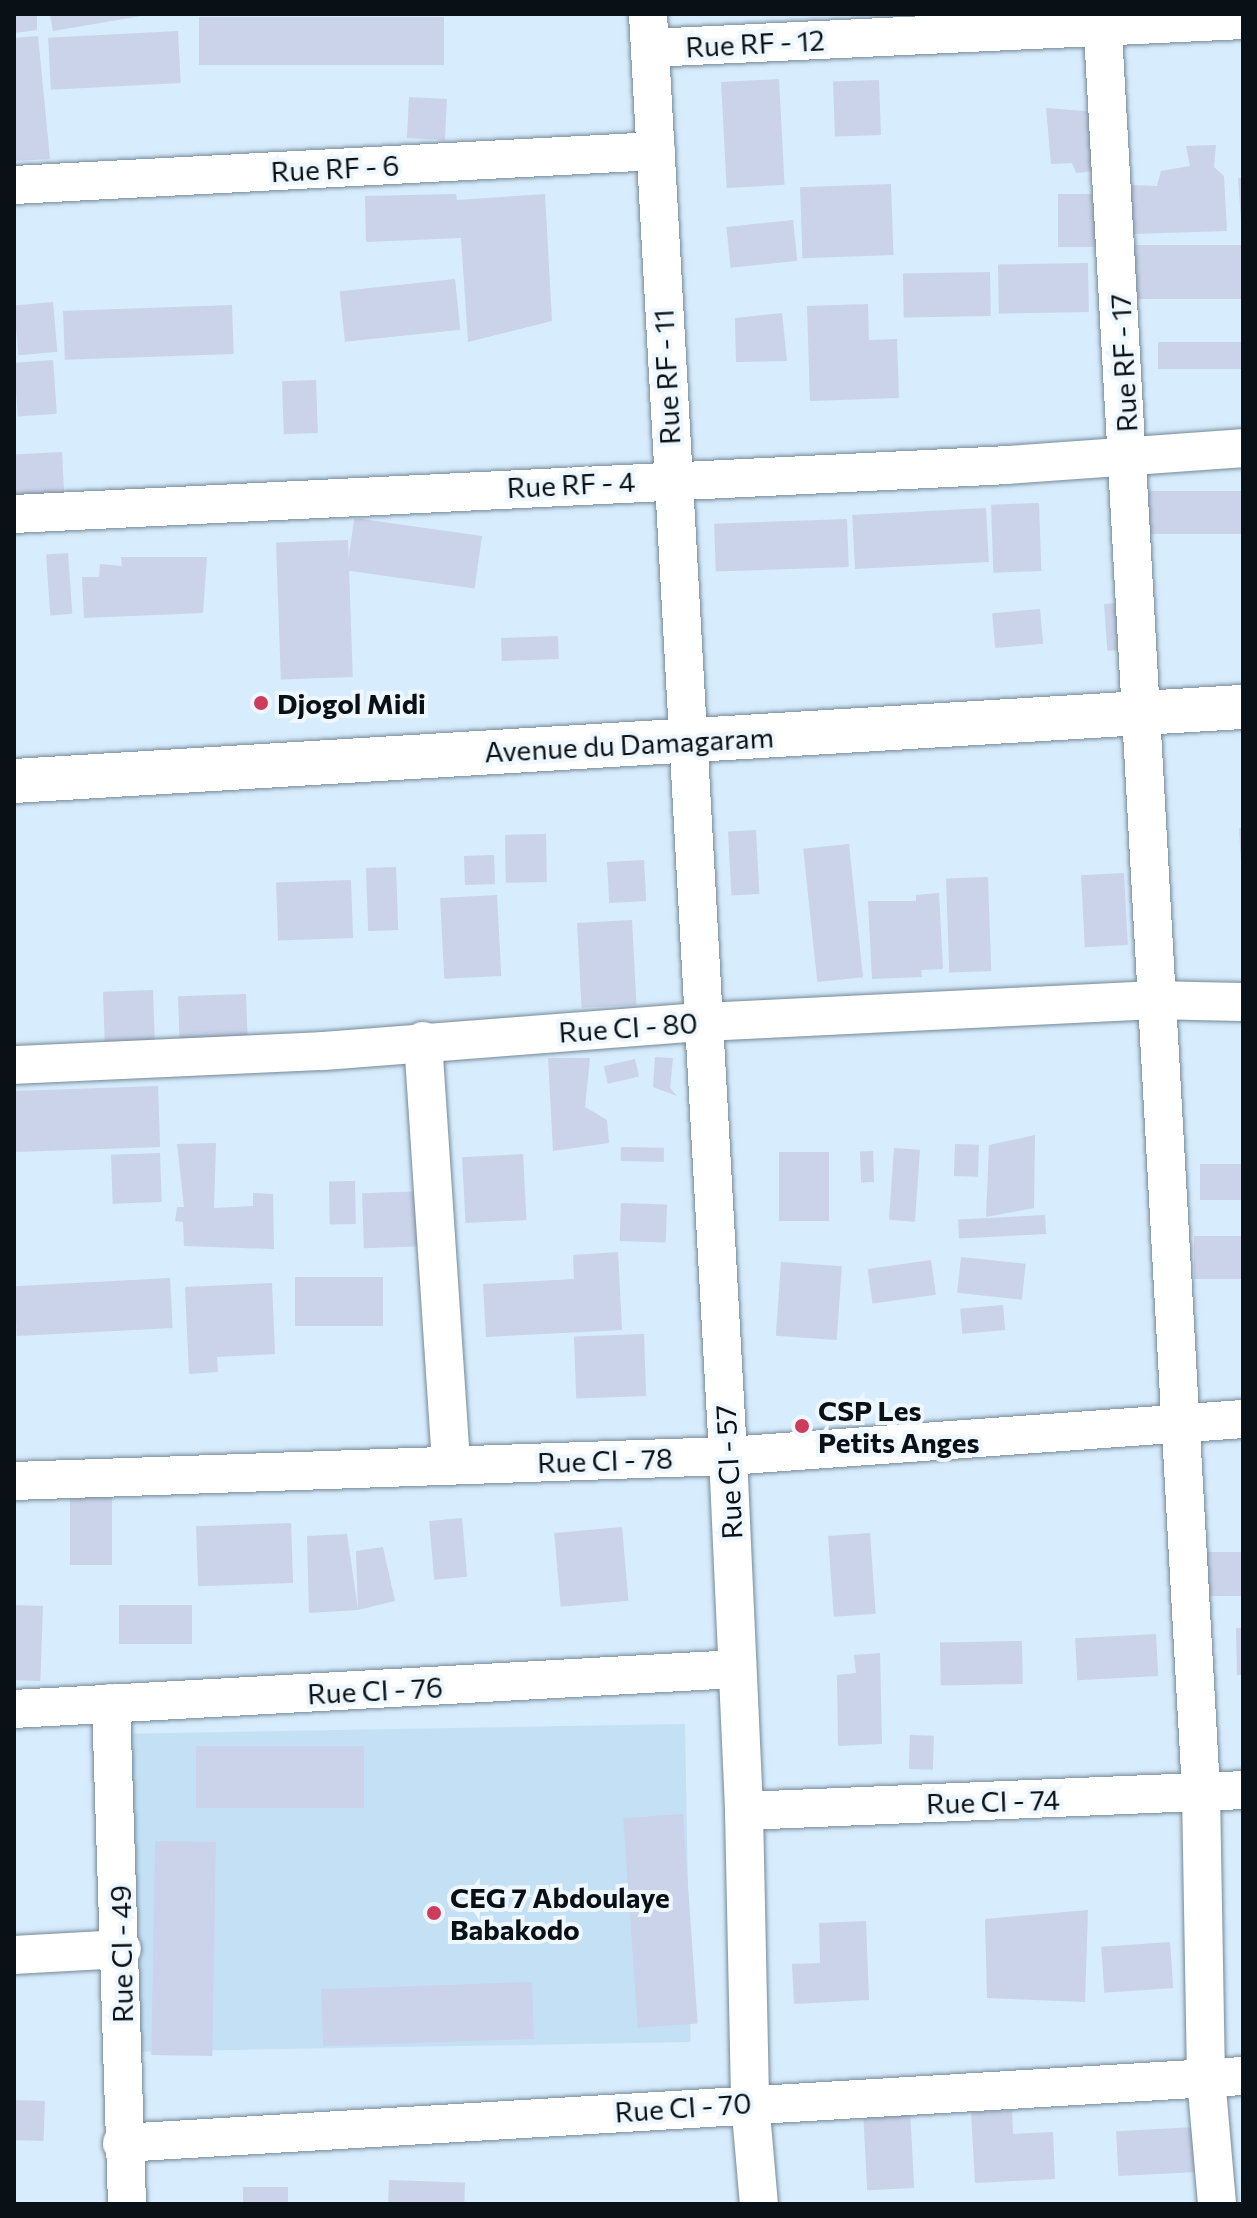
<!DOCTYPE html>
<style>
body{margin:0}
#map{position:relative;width:1257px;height:2218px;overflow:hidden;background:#d7ecfc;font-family:Commissioner,sans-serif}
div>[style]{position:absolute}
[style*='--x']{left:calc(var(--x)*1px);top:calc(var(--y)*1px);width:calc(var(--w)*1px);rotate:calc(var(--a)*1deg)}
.built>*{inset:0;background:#c4e0f5;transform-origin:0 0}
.building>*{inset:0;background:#cad3e9;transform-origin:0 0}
.roads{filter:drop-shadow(0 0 2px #758998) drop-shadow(0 0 2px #758998)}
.minor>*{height:38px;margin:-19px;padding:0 19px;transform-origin:19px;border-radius:19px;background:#fff}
.tertiary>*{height:44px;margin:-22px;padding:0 22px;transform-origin:22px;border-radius:22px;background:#fff}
.dots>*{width:22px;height:22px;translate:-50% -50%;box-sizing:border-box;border:4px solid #eff7fe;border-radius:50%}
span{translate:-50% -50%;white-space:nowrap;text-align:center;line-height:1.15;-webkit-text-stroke:8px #eff7fe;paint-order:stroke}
.street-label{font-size:28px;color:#091116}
.poi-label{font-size:28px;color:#091116;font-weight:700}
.left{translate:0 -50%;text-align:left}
.frame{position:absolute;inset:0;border:16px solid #091116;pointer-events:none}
</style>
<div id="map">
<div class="built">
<div style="left:685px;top:1724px;width:318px;height:558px;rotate:89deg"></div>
</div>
<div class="building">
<div style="clip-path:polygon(14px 14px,37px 14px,37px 30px,14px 33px)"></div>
<div style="clip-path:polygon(50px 14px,141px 14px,141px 16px,53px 31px)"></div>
<div style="left:444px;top:17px;width:48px;height:245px;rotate:90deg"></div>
<div style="left:178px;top:31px;width:52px;height:130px;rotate:87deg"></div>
<div style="clip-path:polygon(38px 36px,50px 159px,14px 161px,14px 38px)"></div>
<div style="left:779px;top:79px;width:106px;height:58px;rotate:87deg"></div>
<div style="left:879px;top:80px;width:55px;height:46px;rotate:88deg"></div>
<div style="left:447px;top:99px;width:41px;height:38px;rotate:93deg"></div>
<div style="clip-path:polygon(1046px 108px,1097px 112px,1103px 170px,1076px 173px,1072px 163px,1051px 164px)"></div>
<div style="clip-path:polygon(1216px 145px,1214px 167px,1224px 176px,1227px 231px,1131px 234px,1129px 185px,1157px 186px,1161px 171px,1190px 166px,1186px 146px)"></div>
<div style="clip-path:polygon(1238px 178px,1243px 178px,1243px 219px,1241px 219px)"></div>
<div style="left:891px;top:184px;width:71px;height:91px;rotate:88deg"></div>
<div style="clip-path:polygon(456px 194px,457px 200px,545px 194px,552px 321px,468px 342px,461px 238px,366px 242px,365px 196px)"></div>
<div style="left:1109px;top:194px;width:53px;height:51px;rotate:90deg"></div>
<div style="left:793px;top:220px;width:41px;height:67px;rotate:84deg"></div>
<div style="left:1243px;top:245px;width:54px;height:110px;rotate:90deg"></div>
<div style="left:1088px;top:263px;width:49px;height:90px;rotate:89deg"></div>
<div style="left:990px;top:272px;width:44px;height:87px;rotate:89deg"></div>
<div style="left:455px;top:279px;width:51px;height:116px;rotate:84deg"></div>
<div style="left:53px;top:302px;width:50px;height:39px;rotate:85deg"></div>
<div style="clip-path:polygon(868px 304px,869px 340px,897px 339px,899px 398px,810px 401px,807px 306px)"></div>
<div style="left:232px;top:305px;width:49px;height:169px;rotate:88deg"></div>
<div style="clip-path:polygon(782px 313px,787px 361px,736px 362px,735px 318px)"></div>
<div style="left:1243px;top:342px;width:27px;height:85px;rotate:90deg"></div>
<div style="left:53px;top:360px;width:54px;height:39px;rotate:86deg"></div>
<div style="left:316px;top:380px;width:53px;height:34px;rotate:88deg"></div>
<div style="left:62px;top:452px;width:44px;height:48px;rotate:87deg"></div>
<div style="left:1243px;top:491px;width:43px;height:104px;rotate:90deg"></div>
<div style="left:1039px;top:503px;width:68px;height:48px;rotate:88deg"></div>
<div style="left:986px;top:508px;width:54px;height:134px;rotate:87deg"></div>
<div style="left:847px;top:519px;width:48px;height:133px;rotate:88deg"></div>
<div style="left:482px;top:536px;width:53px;height:129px;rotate:98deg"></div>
<div style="left:348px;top:540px;width:137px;height:72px;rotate:88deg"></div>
<div style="left:68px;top:553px;width:61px;height:22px;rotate:86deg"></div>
<div style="clip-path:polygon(121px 557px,207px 557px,203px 613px,84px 618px,82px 577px,99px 577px,100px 564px,122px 566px)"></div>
<div style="left:1132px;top:602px;width:47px;height:28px;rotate:86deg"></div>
<div style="left:1040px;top:609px;width:35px;height:48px;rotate:85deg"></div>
<div style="left:558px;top:636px;width:23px;height:57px;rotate:88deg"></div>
<div style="clip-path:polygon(1239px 828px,1243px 828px,1243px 860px,1241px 860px)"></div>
<div style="left:756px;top:830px;width:64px;height:28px;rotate:87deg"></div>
<div style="left:546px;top:834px;width:48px;height:41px;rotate:89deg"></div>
<div style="left:849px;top:844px;width:134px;height:46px;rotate:84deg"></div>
<div style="left:494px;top:855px;width:29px;height:30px;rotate:88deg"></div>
<div style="left:644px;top:860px;width:41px;height:37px;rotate:87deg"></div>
<div style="left:396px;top:867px;width:63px;height:30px;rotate:88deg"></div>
<div style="left:1124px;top:873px;width:72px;height:43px;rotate:87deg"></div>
<div style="left:988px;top:877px;width:94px;height:42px;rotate:88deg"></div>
<div style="left:351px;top:880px;width:58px;height:75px;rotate:88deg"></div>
<div style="clip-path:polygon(939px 893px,943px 969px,921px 970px,922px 977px,872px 979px,868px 901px,916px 901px,916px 895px)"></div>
<div style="left:497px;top:895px;width:81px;height:57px;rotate:87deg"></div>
<div style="left:632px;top:920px;width:85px;height:55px;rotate:87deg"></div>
<div style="left:153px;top:990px;width:56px;height:50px;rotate:88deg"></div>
<div style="left:246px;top:994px;width:51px;height:68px;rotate:88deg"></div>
<div style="clip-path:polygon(655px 1057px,673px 1058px,670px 1088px,677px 1096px,653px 1087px)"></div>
<div style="clip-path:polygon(548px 1058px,590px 1058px,585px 1107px,607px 1120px,609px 1143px,553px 1151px)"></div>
<div style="left:635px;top:1059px;width:18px;height:32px;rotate:77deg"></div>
<div style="left:158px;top:1086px;width:61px;height:144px;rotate:88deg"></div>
<div style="clip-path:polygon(1035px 1135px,1034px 1208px,986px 1217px,989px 1145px)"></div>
<div style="clip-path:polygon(216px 1143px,214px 1208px,253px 1206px,253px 1193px,273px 1194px,274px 1249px,184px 1246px,183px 1222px,175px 1221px,177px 1207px,184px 1207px,177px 1144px)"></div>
<div style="left:955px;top:1144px;width:24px;height:32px;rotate:2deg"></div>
<div style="left:621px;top:1147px;width:43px;height:14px;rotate:1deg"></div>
<div style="left:894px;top:1148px;width:26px;height:72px;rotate:4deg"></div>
<div style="left:873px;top:1151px;width:31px;height:13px;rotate:88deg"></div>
<div style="left:779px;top:1152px;width:50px;height:69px"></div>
<div style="left:160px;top:1153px;width:49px;height:49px;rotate:88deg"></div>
<div style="left:523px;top:1154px;width:66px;height:61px;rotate:87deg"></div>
<div style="left:1243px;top:1164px;width:36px;height:43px;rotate:90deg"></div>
<div style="left:355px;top:1181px;width:43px;height:26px;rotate:89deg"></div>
<div style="left:428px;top:1191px;width:55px;height:66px;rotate:88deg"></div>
<div style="left:621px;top:1203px;width:46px;height:38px;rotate:2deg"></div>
<div style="left:1045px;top:1215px;width:19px;height:87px;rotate:87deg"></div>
<div style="left:1243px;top:1236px;width:43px;height:49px;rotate:90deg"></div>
<div style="clip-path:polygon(618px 1252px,622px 1330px,486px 1337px,483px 1284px,574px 1279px,573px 1255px)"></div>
<div style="left:961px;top:1257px;width:65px;height:36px;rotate:6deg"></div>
<div style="left:931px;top:1260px;width:35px;height:64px;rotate:82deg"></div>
<div style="left:781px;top:1262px;width:61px;height:74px;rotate:4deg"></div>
<div style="left:383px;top:1277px;width:49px;height:88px;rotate:90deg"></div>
<div style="left:170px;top:1278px;width:50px;height:156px;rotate:87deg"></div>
<div style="clip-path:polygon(272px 1283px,275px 1354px,217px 1357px,218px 1372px,189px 1374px,185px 1287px)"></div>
<div style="left:1003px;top:1305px;width:25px;height:43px;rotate:85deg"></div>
<div style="left:644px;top:1334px;width:62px;height:70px;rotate:88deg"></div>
<div style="left:70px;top:1496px;width:42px;height:69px"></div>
<div style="left:462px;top:1518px;width:59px;height:33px;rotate:85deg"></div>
<div style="left:291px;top:1523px;width:60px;height:95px;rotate:88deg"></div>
<div style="left:622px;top:1527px;width:74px;height:68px;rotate:85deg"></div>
<div style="left:870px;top:1533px;width:81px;height:42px;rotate:86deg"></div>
<div style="clip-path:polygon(347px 1534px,358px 1610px,356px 1551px,383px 1547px,395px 1601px,358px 1610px,309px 1613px,307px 1536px)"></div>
<div style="left:1243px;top:1552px;width:44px;height:43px;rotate:90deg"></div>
<div style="left:14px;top:1605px;width:29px;height:75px;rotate:2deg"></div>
<div style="left:192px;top:1605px;width:39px;height:73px;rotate:90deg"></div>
<div style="clip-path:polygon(1236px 1628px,1243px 1628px,1243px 1675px,1237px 1675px)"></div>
<div style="left:1156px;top:1634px;width:42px;height:81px;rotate:87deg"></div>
<div style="left:1022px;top:1641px;width:43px;height:82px;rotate:89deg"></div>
<div style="clip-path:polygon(880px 1653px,882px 1744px,838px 1746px,837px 1675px,856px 1673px,854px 1655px)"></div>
<div style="left:910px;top:1735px;width:24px;height:34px;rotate:2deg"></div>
<div style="left:364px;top:1746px;width:62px;height:168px;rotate:90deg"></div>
<div style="left:683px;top:1814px;width:210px;height:60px;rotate:86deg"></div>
<div style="left:155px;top:1841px;width:61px;height:214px;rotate:1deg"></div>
<div style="clip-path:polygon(1088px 1910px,1085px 2002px,987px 1998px,985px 1919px)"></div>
<div style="clip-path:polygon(866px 1921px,869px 2000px,794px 2004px,792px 1964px,820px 1963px,819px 1923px)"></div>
<div style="left:1170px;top:1942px;width:46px;height:69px;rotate:86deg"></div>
<div style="left:532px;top:1982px;width:57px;height:211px;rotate:88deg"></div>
<div style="left:14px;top:2100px;width:31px;height:40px;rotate:2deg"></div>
<div style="left:910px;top:2109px;width:79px;height:47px;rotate:87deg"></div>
<div style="clip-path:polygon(1012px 2111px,1013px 2134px,1053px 2132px,1055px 2179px,975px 2183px,971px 2112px)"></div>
<div style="left:1195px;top:2127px;width:45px;height:79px;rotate:87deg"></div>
<div style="left:389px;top:2180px;width:76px;height:24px;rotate:2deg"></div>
<div style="left:243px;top:2187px;width:45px;height:17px"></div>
</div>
<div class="roads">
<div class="minor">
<div style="--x:648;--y:14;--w:1444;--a:86.82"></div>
<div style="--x:728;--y:1456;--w:355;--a:87.4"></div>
<div style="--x:744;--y:1811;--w:291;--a:88.8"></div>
<div style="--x:750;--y:2102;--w:102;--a:85"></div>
<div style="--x:1102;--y:14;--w:1781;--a:86.81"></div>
<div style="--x:1201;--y:1792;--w:286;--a:89"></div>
<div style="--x:1206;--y:2078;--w:126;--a:85"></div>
<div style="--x:650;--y:48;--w:594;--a:-2.7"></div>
<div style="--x:14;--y:185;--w:643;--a:-3.03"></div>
<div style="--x:14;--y:514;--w:994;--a:-2.82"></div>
<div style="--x:1007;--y:465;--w:237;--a:-4.1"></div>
<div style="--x:423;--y:1041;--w:425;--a:86.2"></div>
<div style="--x:14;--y:1065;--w:309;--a:-2.6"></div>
<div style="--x:323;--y:1051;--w:382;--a:-4.4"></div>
<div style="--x:704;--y:1022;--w:452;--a:-2.8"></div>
<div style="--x:1155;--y:1000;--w:88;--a:1.3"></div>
<div style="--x:14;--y:1481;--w:714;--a:-2.01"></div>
<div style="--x:728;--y:1456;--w:516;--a:-4.11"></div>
<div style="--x:111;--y:1703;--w:501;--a:88.17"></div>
<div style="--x:14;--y:1709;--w:724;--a:-3.17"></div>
<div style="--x:744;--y:1811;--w:499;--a:-2.4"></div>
<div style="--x:14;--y:1955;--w:108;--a:-3.2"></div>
<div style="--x:122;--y:2143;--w:1123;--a:-3.42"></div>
</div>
<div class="tertiary">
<div style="--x:14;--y:781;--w:1231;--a:-3.45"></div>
</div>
</div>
<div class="dots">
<div style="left:261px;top:703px;background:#cd3d5b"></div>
<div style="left:802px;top:1426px;background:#cd3d5b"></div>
<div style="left:434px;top:1913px;background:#cd3d5b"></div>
</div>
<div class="street-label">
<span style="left:755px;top:43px;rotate:-3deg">Rue RF - 12</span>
<span style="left:335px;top:168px;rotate:-3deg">Rue RF - 6</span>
<span style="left:1123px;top:363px;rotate:-93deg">Rue RF - 17</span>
<span style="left:666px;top:377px;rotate:-93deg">Rue RF - 11</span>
<span style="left:571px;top:484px;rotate:-3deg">Rue RF - 4</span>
<span style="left:629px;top:744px;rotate:-3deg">Avenue du Damagaram</span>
<span style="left:628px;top:1027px;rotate:-4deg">Rue CI - 80</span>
<span style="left:605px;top:1460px;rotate:-2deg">Rue CI - 78</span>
<span style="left:728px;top:1472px;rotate:-93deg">Rue CI - 57</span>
<span style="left:375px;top:1690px;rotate:-3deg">Rue CI - 76</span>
<span style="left:993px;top:1801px;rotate:-2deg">Rue CI - 74</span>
<span style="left:121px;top:1954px;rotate:-91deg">Rue CI - 49</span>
<span style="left:683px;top:2107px;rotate:-4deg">Rue CI - 70</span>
</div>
<div class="poi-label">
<span class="left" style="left:277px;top:703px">Djogol Midi</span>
<span class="left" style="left:818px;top:1426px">CSP Les<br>Petits Anges</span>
<span class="left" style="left:450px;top:1913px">CEG 7 Abdoulaye<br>Babakodo</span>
</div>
<div class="frame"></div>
</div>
